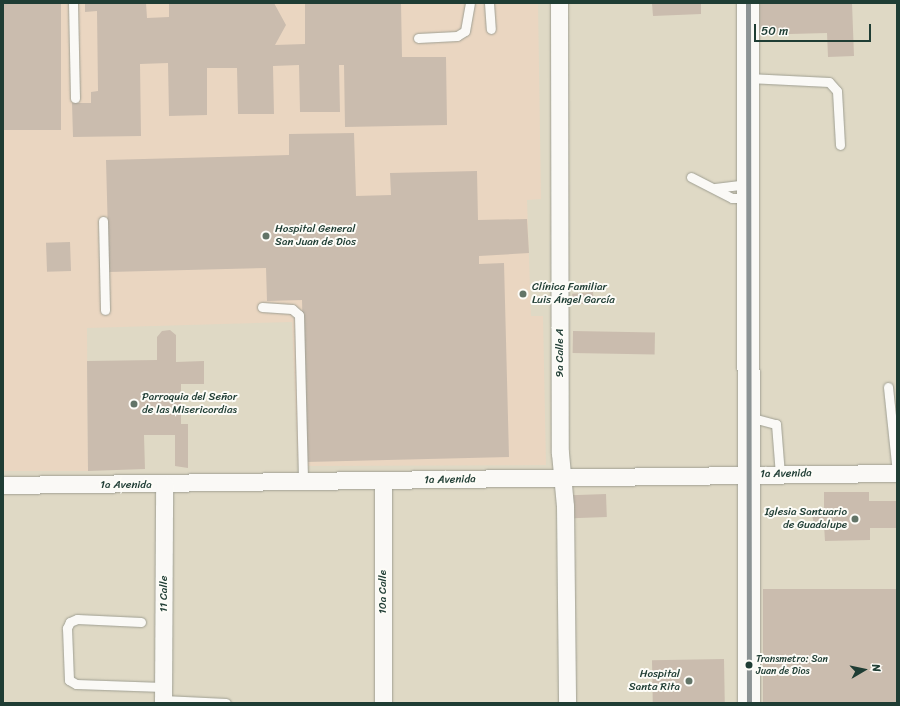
<!DOCTYPE html>
<meta charset="utf-8">
<style>
body{margin:0}
#map{position:relative;width:900px;height:706px;overflow:hidden;background:#dfd9c5;font-family:Sriracha,sans-serif}
div>[style]{position:absolute}
[style*='--x']{left:calc(var(--x)*1px);top:calc(var(--y)*1px);width:calc(var(--w)*1px);rotate:calc(var(--a)*1deg)}
.built>*{inset:0;background:#ead6c1}
.building>*{inset:0;background:#cabcae;transform-origin:0 0}
.roads{filter:drop-shadow(0 0 1px #9f9f92) drop-shadow(0 0 1px #9f9f92)}
.lane>*{height:9px;margin:-4.5px;padding:0 4.5px;transform-origin:4.5px;border-radius:4.5px;background:#faf9f6}
.street>*{height:17px;margin:-8.5px;padding:0 8.5px;transform-origin:8.5px;border-radius:8.5px;background:#faf9f6}
.secondary>*{height:22px;margin:-11px;padding:0 11px;transform-origin:11px;border-radius:11px;background:#faf9f6}
.bus-1>*{height:5px;margin:-2.5px;padding:0 2.5px;transform-origin:2.5px;border-radius:2.5px;background:#8c9394}
.dots>*{width:11px;height:11px;translate:-50% -50%;box-sizing:border-box;border:2px solid #fdfcf7;border-radius:50%}
span{translate:-50% -50%;white-space:nowrap;text-align:center;line-height:1.15;-webkit-text-stroke:4px #fdfcf7;paint-order:stroke}
.bus-label{font-size:10px;color:#1f3d34}
.left{translate:0 -50%;text-align:left}
.poi-label{font-size:11px;color:#1f3d34}
.right{translate:-100% -50%;text-align:right}
.street-label{font-size:11px;color:#1f3d34}
.frame{position:absolute;inset:0;border:4px solid #1f3d34;pointer-events:none}
.north{position:absolute;left:844px;top:650px;width:40px;height:40px;-webkit-text-stroke:3px #fdfcf7;paint-order:stroke;rotate:81deg;font-size:11px;font-weight:700;line-height:16px;text-align:center;color:#1f3d34}
.north::after{content:'';display:block;margin:auto;width:14px;height:18px;background:#1f3d34;clip-path:polygon(50% 0,100% 100%,50% 72%,0 100%)}
.scale{position:absolute;left:754px;top:24px;width:117px;height:18px;box-sizing:border-box;border:2px solid #1f3d34;border-top:0;padding-left:5px;font-size:12px;line-height:14px;white-space:nowrap;color:#1f3d34;-webkit-text-stroke:3px #fdfcf7;paint-order:stroke}
</style>
<div id="map">
<div class="built">
<div style="clip-path:polygon(3px 3px,538px 3px,541px 199px,527px 200px,531px 316px,543px 316px,546px 465px,298px 466px,292px 322px,87px 328px,88px 471px,3px 471px)"></div>
</div>
<div class="building">
<div style="left:3px;top:3px;width:58px;height:127px"></div>
<div style="clip-path:polygon(85px 3px,146px 3px,147px 18px,169px 17px,169px 3px,274px 3px,286px 25px,275px 45px,305px 44px,305px 3px,401px 3px,402px 57px,446px 57px,447px 125px,345px 127px,344px 65px,339px 65px,340px 112px,300px 112px,299px 65px,273px 66px,274px 114px,238px 114px,237px 68px,207px 68px,207px 115px,169px 116px,168px 63px,140px 64px,141px 136px,73px 137px,72px 103px,91px 103px,91px 92px,98px 91px,97px 11px,85px 12px)"></div>
<div style="clip-path:polygon(652px 3px,701px 3px,701px 14px,653px 16px)"></div>
<div style="clip-path:polygon(756px 3px,852px 3px,854px 56px,828px 57px,827px 33px,757px 35px)"></div>
<div style="clip-path:polygon(354px 133px,356px 196px,391px 195px,390px 173px,477px 171px,478px 220px,527px 219px,529px 253px,479px 256px,479px 264px,504px 263px,509px 457px,306px 462px,302px 300px,267px 301px,266px 268px,109px 272px,106px 160px,289px 155px,289px 134px)"></div>
<div style="left:70px;top:242px;width:29px;height:24px;rotate:88deg"></div>
<div style="left:593px;top:292px;width:11px;height:21px;rotate:85deg"></div>
<div style="clip-path:polygon(170px 330px,176px 335px,176px 362px,204px 361px,204px 384px,181px 384px,181px 424px,188px 424px,188px 468px,175px 466px,175px 435px,144px 435px,145px 469px,88px 471px,87px 361px,157px 360px,157px 337px,162px 331px)"></div>
<div style="left:573px;top:331px;width:82px;height:22px;rotate:1deg"></div>
<div style="clip-path:polygon(824px 492px,869px 492px,869px 501px,897px 501px,897px 528px,870px 528px,870px 540px,825px 541px,824px 525px,814px 523px,812px 516px,816px 509px,824px 509px)"></div>
<div style="left:606px;top:494px;width:23px;height:35px;rotate:88deg"></div>
<div style="left:897px;top:589px;width:114px;height:134px;rotate:90deg"></div>
<div style="left:724px;top:659px;width:44px;height:72px;rotate:89deg"></div>
</div>
<div class="roads">
<div class="lane">
<div style="--x:73;--y:3;--w:95;--a:88.8"></div>
<div style="--x:489;--y:3;--w:26;--a:86"></div>
<div style="--x:418;--y:38;--w:39;--a:-3"></div>
<div style="--x:457;--y:36;--w:9;--a:-32"></div>
<div style="--x:465;--y:31;--w:28;--a:-80"></div>
<div style="--x:748;--y:78;--w:81;--a:2.8"></div>
<div style="--x:829;--y:82;--w:12;--a:48"></div>
<div style="--x:837;--y:91;--w:54;--a:86.8"></div>
<div style="--x:691;--y:177;--w:46;--a:27.1"></div>
<div style="--x:732;--y:198;--w:16;--a:0"></div>
<div style="--x:715;--y:188;--w:33;--a:-7"></div>
<div style="--x:103;--y:221;--w:89;--a:88.7"></div>
<div style="--x:262;--y:307;--w:30;--a:4"></div>
<div style="--x:292;--y:309;--w:9;--a:41"></div>
<div style="--x:299;--y:315;--w:167;--a:88.6"></div>
<div style="--x:888;--y:387;--w:86;--a:84"></div>
<div style="--x:749;--y:417;--w:28;--a:15"></div>
<div style="--x:776;--y:424;--w:51;--a:85.5"></div>
<div style="--x:141;--y:622;--w:64;--a:-177.3"></div>
<div style="--x:77;--y:619;--w:8;--a:157"></div>
<div style="--x:70;--y:622;--w:7;--a:117"></div>
<div style="--x:67;--y:628;--w:52;--a:87.8"></div>
<div style="--x:69;--y:680;--w:8;--a:30"></div>
<div style="--x:76;--y:684;--w:87;--a:2"></div>
<div style="--x:163;--y:700;--w:63;--a:2.7"></div>
</div>
<div class="street">
<div style="--x:559;--y:3;--w:450;--a:89.9"></div>
<div style="--x:560;--y:453;--w:53;--a:84.6"></div>
<div style="--x:565;--y:506;--w:197;--a:89.4"></div>
<div style="--x:383;--y:481;--w:222;--a:90"></div>
<div style="--x:3;--y:485;--w:894;--a:-0.77"></div>
<div style="--x:163;--y:703;--w:219;--a:-89.7"></div>
</div>
<div class="secondary">
<div style="--x:748;--y:3;--w:700;--a:89.92"></div>
</div>
</div>
<div class="bus-1">
<div style="--x:748;--y:3;--w:700;--a:89.92"></div>
</div>
<div class="dots">
<div style="left:266px;top:236px;background:#627467"></div>
<div style="left:523px;top:294px;background:#627467"></div>
<div style="left:134px;top:404px;background:#627467"></div>
<div style="left:855px;top:519px;background:#627467"></div>
<div style="left:749px;top:665px;background:#1f3d34"></div>
<div style="left:689px;top:681px;background:#627467"></div>
</div>
<div class="bus-label">
<span class="left" style="left:756px;top:665px">Transmetro: San<br>Juan de Dios</span>
</div>
<div class="poi-label">
<span class="left" style="left:275px;top:236px">Hospital General<br>San Juan de Dios</span>
<span class="left" style="left:532px;top:294px">Clínica Familiar<br>Luis Ángel García</span>
<span class="left" style="left:142px;top:404px">Parroquia del Señor<br>de las Misericordias</span>
<span class="right" style="left:847px;top:519px">Iglesia Santuario<br>de Guadalupe</span>
<span class="right" style="left:680px;top:681px">Hospital<br>Santa Rita</span>
</div>
<div class="street-label">
<span style="left:560px;top:353px;rotate:-90deg">9a Calle A</span>
<span style="left:786px;top:474px;rotate:-1deg">1a Avenida</span>
<span style="left:450px;top:480px;rotate:-1deg">1a Avenida</span>
<span style="left:126px;top:485px">1a Avenida</span>
<span style="left:383px;top:592px;rotate:-90deg">10a Calle</span>
<span style="left:164px;top:594px;rotate:-90deg">11 Calle</span>
</div>
<div class="frame"></div>
<div class="north">N</div>
<div class="scale">50 m</div>
</div>
